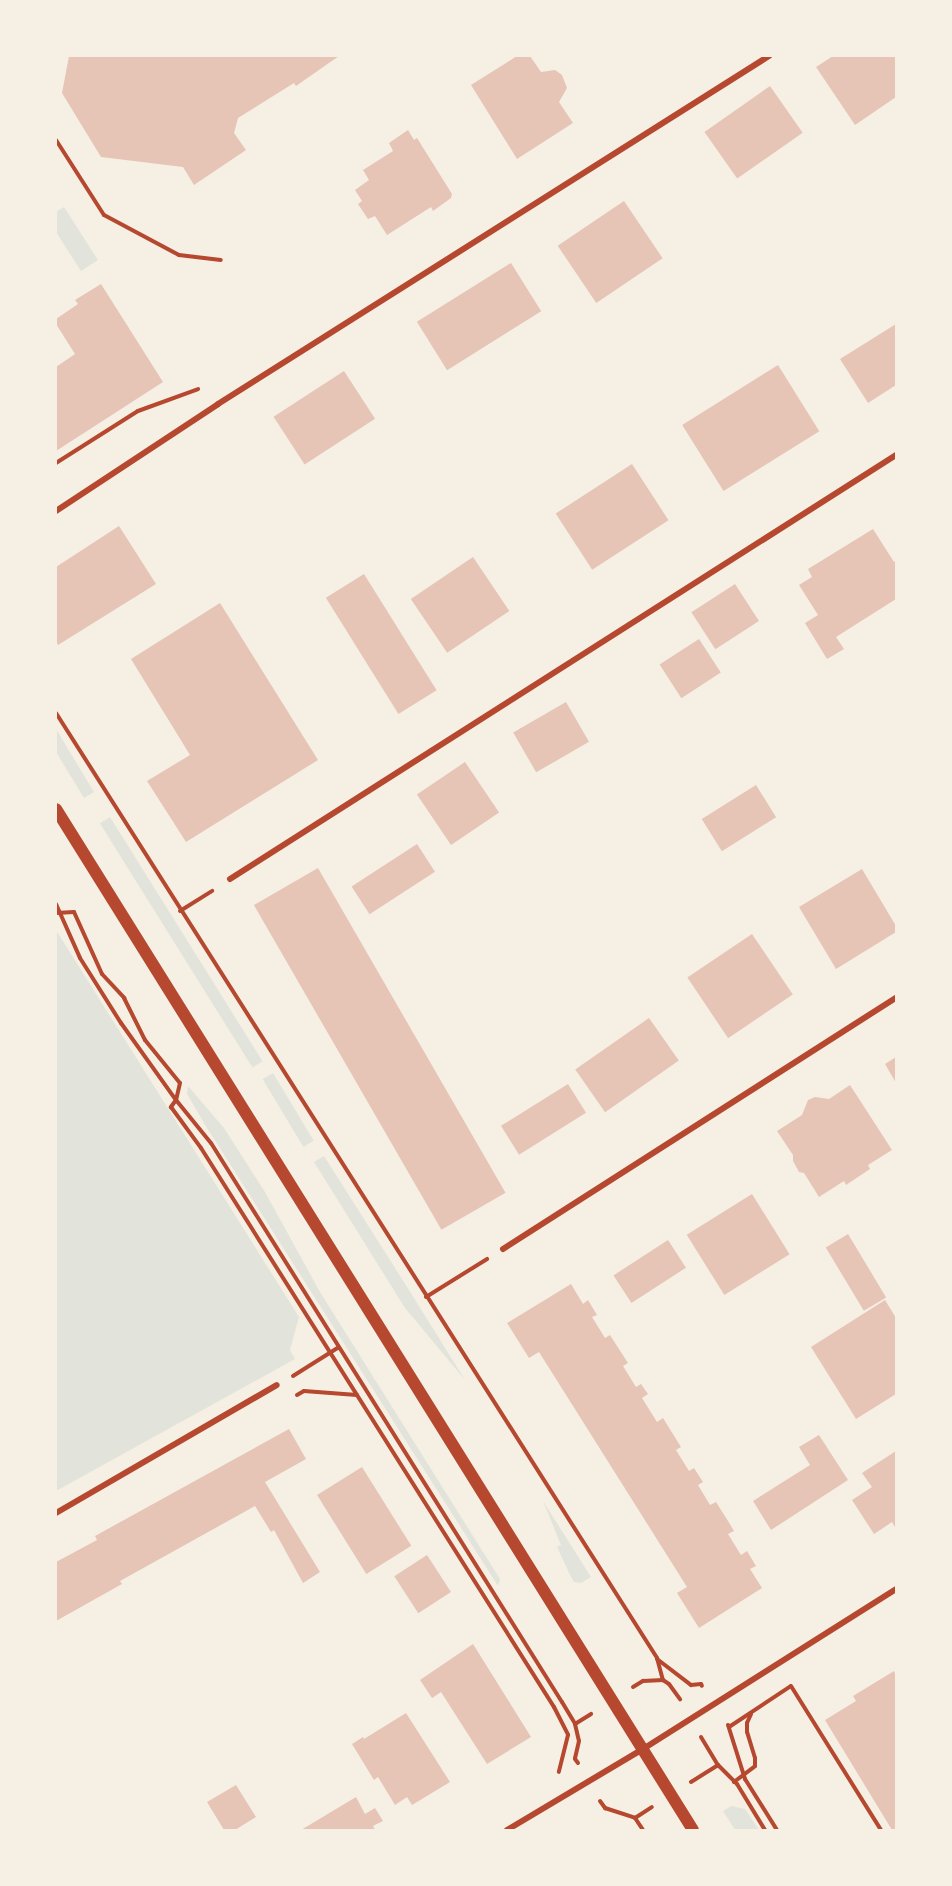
<!DOCTYPE html>
<style>
body{margin:0}
#map{position:relative;width:952px;height:1886px;overflow:hidden;background:#f6efe4;font-family:Manrope,sans-serif}
div>[style]{position:absolute}
[style*='--x']{left:calc(var(--x)*1px);top:calc(var(--y)*1px);width:calc(var(--w)*1px);rotate:calc(var(--a)*1deg)}
.green>*{inset:0;background:#e2e4dc;transform-origin:0 0}
.building>*{inset:0;background:#e6c5b7;transform-origin:0 0}
.path>*{height:4px;margin:-2px;padding:0 2px;transform-origin:2px;border-radius:2px;background:#b5482f}
.minor>*{height:6px;margin:-3px;padding:0 3px;transform-origin:3px;border-radius:3px;background:#b5482f}
.secondary>*{height:12px;margin:-6px;padding:0 6px;transform-origin:6px;border-radius:6px;background:#b5482f}
span{translate:-50% -50%;white-space:nowrap;text-align:center;line-height:1.15;-webkit-text-stroke:5px #f6efe4;paint-order:stroke}
.frame{position:absolute;inset:0;border:57px solid #f6efe4;pointer-events:none}
</style>
<div id="map">
<div class="green">
<div style="clip-path:polygon(64px 207px,98px 260px,81px 271px,56px 232px,56px 212px)"></div>
<div style="clip-path:polygon(56px 729px,94px 792px,84px 798px,56px 752px)"></div>
<div style="left:110px;top:817px;width:288px;height:12px;rotate:58deg"></div>
<div style="clip-path:polygon(56px 930px,299px 1317px,290px 1350px,295px 1359px,56px 1491px)"></div>
<div style="left:273px;top:1073px;width:79px;height:12px;rotate:59deg"></div>
<div style="clip-path:polygon(188px 1086px,224px 1128px,265px 1192px,320px 1292px,500px 1579px,498px 1586px,207px 1128px,187px 1094px)"></div>
<div style="clip-path:polygon(324px 1156px,409px 1290px,465px 1380px,405px 1308px,314px 1162px)"></div>
<div style="clip-path:polygon(543px 1501px,591px 1577px,581px 1583px,574px 1582px,570px 1575px,557px 1547px,561px 1545px)"></div>
<div style="clip-path:polygon(731px 1806px,745px 1809px,759px 1830px,735px 1830px,723px 1811px)"></div>
</div>
<div class="building">
<div style="clip-path:polygon(69px 56px,339px 56px,296px 86px,294px 83px,238px 118px,234px 133px,246px 150px,194px 185px,183px 167px,101px 157px,62px 93px)"></div>
<div style="clip-path:polygon(517px 56px,530px 56px,541px 72px,555px 70px,562px 75px,567px 88px,559px 102px,573px 123px,517px 159px,471px 85px)"></div>
<div style="clip-path:polygon(833px 56px,896px 56px,896px 97px,855px 125px,816px 67px)"></div>
<div style="left:770px;top:86px;width:57px;height:80px;rotate:55deg"></div>
<div style="clip-path:polygon(408px 130px,414px 140px,417px 138px,452px 194px,451px 198px,433px 211px,431px 207px,387px 235px,375px 216px,368px 219px,358px 204px,362px 201px,355px 190px,369px 180px,363px 170px,393px 151px,389px 143px)"></div>
<div style="left:624px;top:201px;width:69px;height:80px;rotate:56deg"></div>
<div style="left:511px;top:263px;width:57px;height:111px;rotate:58deg"></div>
<div style="clip-path:polygon(101px 284px,163px 382px,56px 451px,56px 367px,75px 354px,56px 324px,56px 319px,78px 304px,75px 300px)"></div>
<div style="clip-path:polygon(896px 324px,896px 385px,868px 403px,840px 359px)"></div>
<div style="left:778px;top:365px;width:78px;height:113px;rotate:58deg"></div>
<div style="left:344px;top:371px;width:57px;height:84px;rotate:57deg"></div>
<div style="left:632px;top:464px;width:67px;height:91px;rotate:57deg"></div>
<div style="clip-path:polygon(119px 526px,156px 584px,58px 645px,56px 641px,56px 567px)"></div>
<div style="clip-path:polygon(873px 529px,894px 562px,896px 560px,896px 599px,836px 637px,844px 649px,827px 659px,805px 623px,818px 615px,799px 585px,812px 577px,808px 569px)"></div>
<div style="left:473px;top:557px;width:65px;height:75px;rotate:56deg"></div>
<div style="left:364px;top:574px;width:137px;height:45px;rotate:58deg"></div>
<div style="left:735px;top:584px;width:44px;height:52px;rotate:57deg"></div>
<div style="clip-path:polygon(220px 603px,318px 760px,186px 842px,147px 781px,190px 755px,131px 659px)"></div>
<div style="left:699px;top:639px;width:40px;height:47px;rotate:57deg"></div>
<div style="left:566px;top:702px;width:46px;height:61px;rotate:60deg"></div>
<div style="left:465px;top:762px;width:61px;height:58px;rotate:56deg"></div>
<div style="left:756px;top:785px;width:38px;height:64px;rotate:58deg"></div>
<div style="left:417px;top:844px;width:33px;height:78px;rotate:57deg"></div>
<div style="left:318px;top:868px;width:375px;height:74px;rotate:60deg"></div>
<div style="clip-path:polygon(862px 869px,896px 926px,896px 932px,836px 969px,799px 907px)"></div>
<div style="left:752px;top:934px;width:73px;height:78px;rotate:56deg"></div>
<div style="left:649px;top:1018px;width:52px;height:90px;rotate:55deg"></div>
<div style="clip-path:polygon(896px 1057px,896px 1083px,885px 1064px)"></div>
<div style="left:568px;top:1084px;width:34px;height:79px;rotate:58deg"></div>
<div style="clip-path:polygon(850px 1085px,892px 1150px,868px 1165px,870px 1169px,846px 1185px,844px 1181px,819px 1197px,804px 1173px,799px 1172px,793px 1161px,793px 1155px,777px 1131px,802px 1115px,808px 1100px,815px 1097px,829px 1099px)"></div>
<div style="left:752px;top:1194px;width:71px;height:77px;rotate:58deg"></div>
<div style="left:848px;top:1234px;width:74px;height:26px;rotate:59deg"></div>
<div style="left:668px;top:1240px;width:33px;height:65px;rotate:57deg"></div>
<div style="clip-path:polygon(571px 1284px,583px 1304px,588px 1300px,597px 1315px,592px 1317px,605px 1338px,610px 1335px,628px 1363px,623px 1366px,636px 1387px,641px 1384px,648px 1394px,642px 1398px,657px 1422px,663px 1418px,681px 1447px,676px 1450px,689px 1471px,694px 1468px,703px 1482px,698px 1485px,710px 1505px,716px 1502px,728px 1521px,734px 1531px,728px 1534px,741px 1555px,747px 1551px,756px 1566px,750px 1569px,762px 1588px,699px 1628px,677px 1593px,687px 1587px,539px 1352px,529px 1358px,507px 1323px)"></div>
<div style="clip-path:polygon(885px 1300px,896px 1318px,896px 1394px,856px 1419px,811px 1347px)"></div>
<div style="clip-path:polygon(289px 1429px,306px 1459px,265px 1482px,320px 1572px,303px 1583px,274px 1530px,271px 1532px,255px 1506px,120px 1581px,122px 1584px,56px 1621px,56px 1562px,97px 1540px,95px 1536px)"></div>
<div style="clip-path:polygon(819px 1435px,848px 1480px,771px 1530px,753px 1501px,810px 1465px,799px 1447px)"></div>
<div style="clip-path:polygon(896px 1451px,896px 1529px,892px 1522px,874px 1534px,852px 1500px,872px 1487px,862px 1473px)"></div>
<div style="left:362px;top:1467px;width:93px;height:53px;rotate:58deg"></div>
<div style="left:427px;top:1555px;width:44px;height:39px;rotate:57deg"></div>
<div style="clip-path:polygon(473px 1644px,531px 1737px,487px 1764px,441px 1692px,432px 1698px,420px 1680px)"></div>
<div style="clip-path:polygon(894px 1671px,896px 1676px,896px 1830px,892px 1830px,825px 1720px,856px 1701px,853px 1696px)"></div>
<div style="clip-path:polygon(406px 1713px,450px 1782px,412px 1805px,407px 1797px,395px 1805px,378px 1777px,374px 1780px,352px 1744px,363px 1737px,364px 1739px)"></div>
<div style="clip-path:polygon(236px 1785px,256px 1817px,235px 1830px,224px 1830px,207px 1802px)"></div>
<div style="clip-path:polygon(356px 1797px,365px 1814px,375px 1808px,383px 1821px,373px 1826px,375px 1830px,301px 1830px)"></div>
</div>
<div class="path">
<div style="--x:56;--y:140;--w:89;--a:57.4"></div>
<div style="--x:104;--y:215;--w:85;--a:28.1"></div>
<div style="--x:179;--y:255;--w:42;--a:6.8"></div>
<div style="--x:56;--y:463;--w:97;--a:-32.4"></div>
<div style="--x:138;--y:411;--w:64;--a:-20.1"></div>
<div style="--x:56;--y:713;--w:1120;--a:57.54"></div>
<div style="--x:657;--y:1658;--w:23;--a:75"></div>
<div style="--x:56;--y:904;--w:59;--a:66"></div>
<div style="--x:80;--y:958;--w:77;--a:57.8"></div>
<div style="--x:121;--y:1023;--w:95;--a:54.5"></div>
<div style="--x:176;--y:1100;--w:55;--a:50.9"></div>
<div style="--x:211;--y:1143;--w:660;--a:57.88"></div>
<div style="--x:562;--y:1702;--w:26;--a:59"></div>
<div style="--x:575;--y:1724;--w:17;--a:77"></div>
<div style="--x:579;--y:1741;--w:18;--a:103"></div>
<div style="--x:575;--y:1759;--w:5;--a:53"></div>
<div style="--x:180;--y:911;--w:38;--a:-32"></div>
<div style="--x:56;--y:913;--w:18;--a:-3"></div>
<div style="--x:74;--y:912;--w:68;--a:65.7"></div>
<div style="--x:102;--y:974;--w:33;--a:47"></div>
<div style="--x:124;--y:998;--w:47;--a:63.4"></div>
<div style="--x:145;--y:1040;--w:55;--a:50.9"></div>
<div style="--x:180;--y:1083;--w:17;--a:103"></div>
<div style="--x:176;--y:1100;--w:9;--a:126"></div>
<div style="--x:171;--y:1107;--w:51;--a:53.8"></div>
<div style="--x:201;--y:1148;--w:661;--a:57.73"></div>
<div style="--x:554;--y:1707;--w:31;--a:63"></div>
<div style="--x:568;--y:1735;--w:38;--a:104"></div>
<div style="--x:426;--y:1297;--w:72;--a:-31.9"></div>
<div style="--x:293;--y:1376;--w:54;--a:-32.2"></div>
<div style="--x:297;--y:1395;--w:8;--a:-30"></div>
<div style="--x:304;--y:1391;--w:53;--a:4.3"></div>
<div style="--x:657;--y:1659;--w:43;--a:37.4"></div>
<div style="--x:691;--y:1685;--w:10;--a:-6"></div>
<div style="--x:701;--y:1684;--w:2;--a:63"></div>
<div style="--x:633;--y:1687;--w:12;--a:-31"></div>
<div style="--x:643;--y:1681;--w:20;--a:-3"></div>
<div style="--x:663;--y:1680;--w:7;--a:34"></div>
<div style="--x:669;--y:1684;--w:19;--a:54"></div>
<div style="--x:575;--y:1724;--w:19;--a:-32"></div>
<div style="--x:728;--y:1725;--w:57;--a:72.5"></div>
<div style="--x:745;--y:1779;--w:60;--a:57.9"></div>
<div style="--x:729;--y:1727;--w:74;--a:-33.5"></div>
<div style="--x:791;--y:1686;--w:170;--a:58"></div>
<div style="--x:701;--y:1737;--w:33;--a:59"></div>
<div style="--x:718;--y:1765;--w:27;--a:45"></div>
<div style="--x:737;--y:1784;--w:54;--a:58.7"></div>
<div style="--x:691;--y:1782;--w:32;--a:-32"></div>
<div style="--x:734;--y:1782;--w:26;--a:-37"></div>
<div style="--x:755;--y:1766;--w:8;--a:-90"></div>
<div style="--x:755;--y:1758;--w:27;--a:-107"></div>
<div style="--x:747;--y:1732;--w:9;--a:-90"></div>
<div style="--x:747;--y:1723;--w:10;--a:-66"></div>
<div style="--x:600;--y:1801;--w:9;--a:54"></div>
<div style="--x:605;--y:1808;--w:32;--a:18"></div>
<div style="--x:635;--y:1818;--w:14;--a:56"></div>
<div style="--x:635;--y:1818;--w:20;--a:-33"></div>
</div>
<div class="minor">
<div style="--x:56;--y:511;--w:194;--a:-33.4"></div>
<div style="--x:218;--y:404;--w:652;--a:-32.28"></div>
<div style="--x:230;--y:879;--w:790;--a:-32.48"></div>
<div style="--x:503;--y:1249;--w:466;--a:-32.6"></div>
<div style="--x:56;--y:1513;--w:255;--a:-30.1"></div>
<div style="--x:507;--y:1830;--w:158;--a:-30.8"></div>
<div style="--x:643;--y:1749;--w:299;--a:-32.3"></div>
</div>
<div class="secondary">
<div style="--x:56;--y:809;--w:1203;--a:58.04"></div>
</div>
<div class="frame"></div>
</div>
